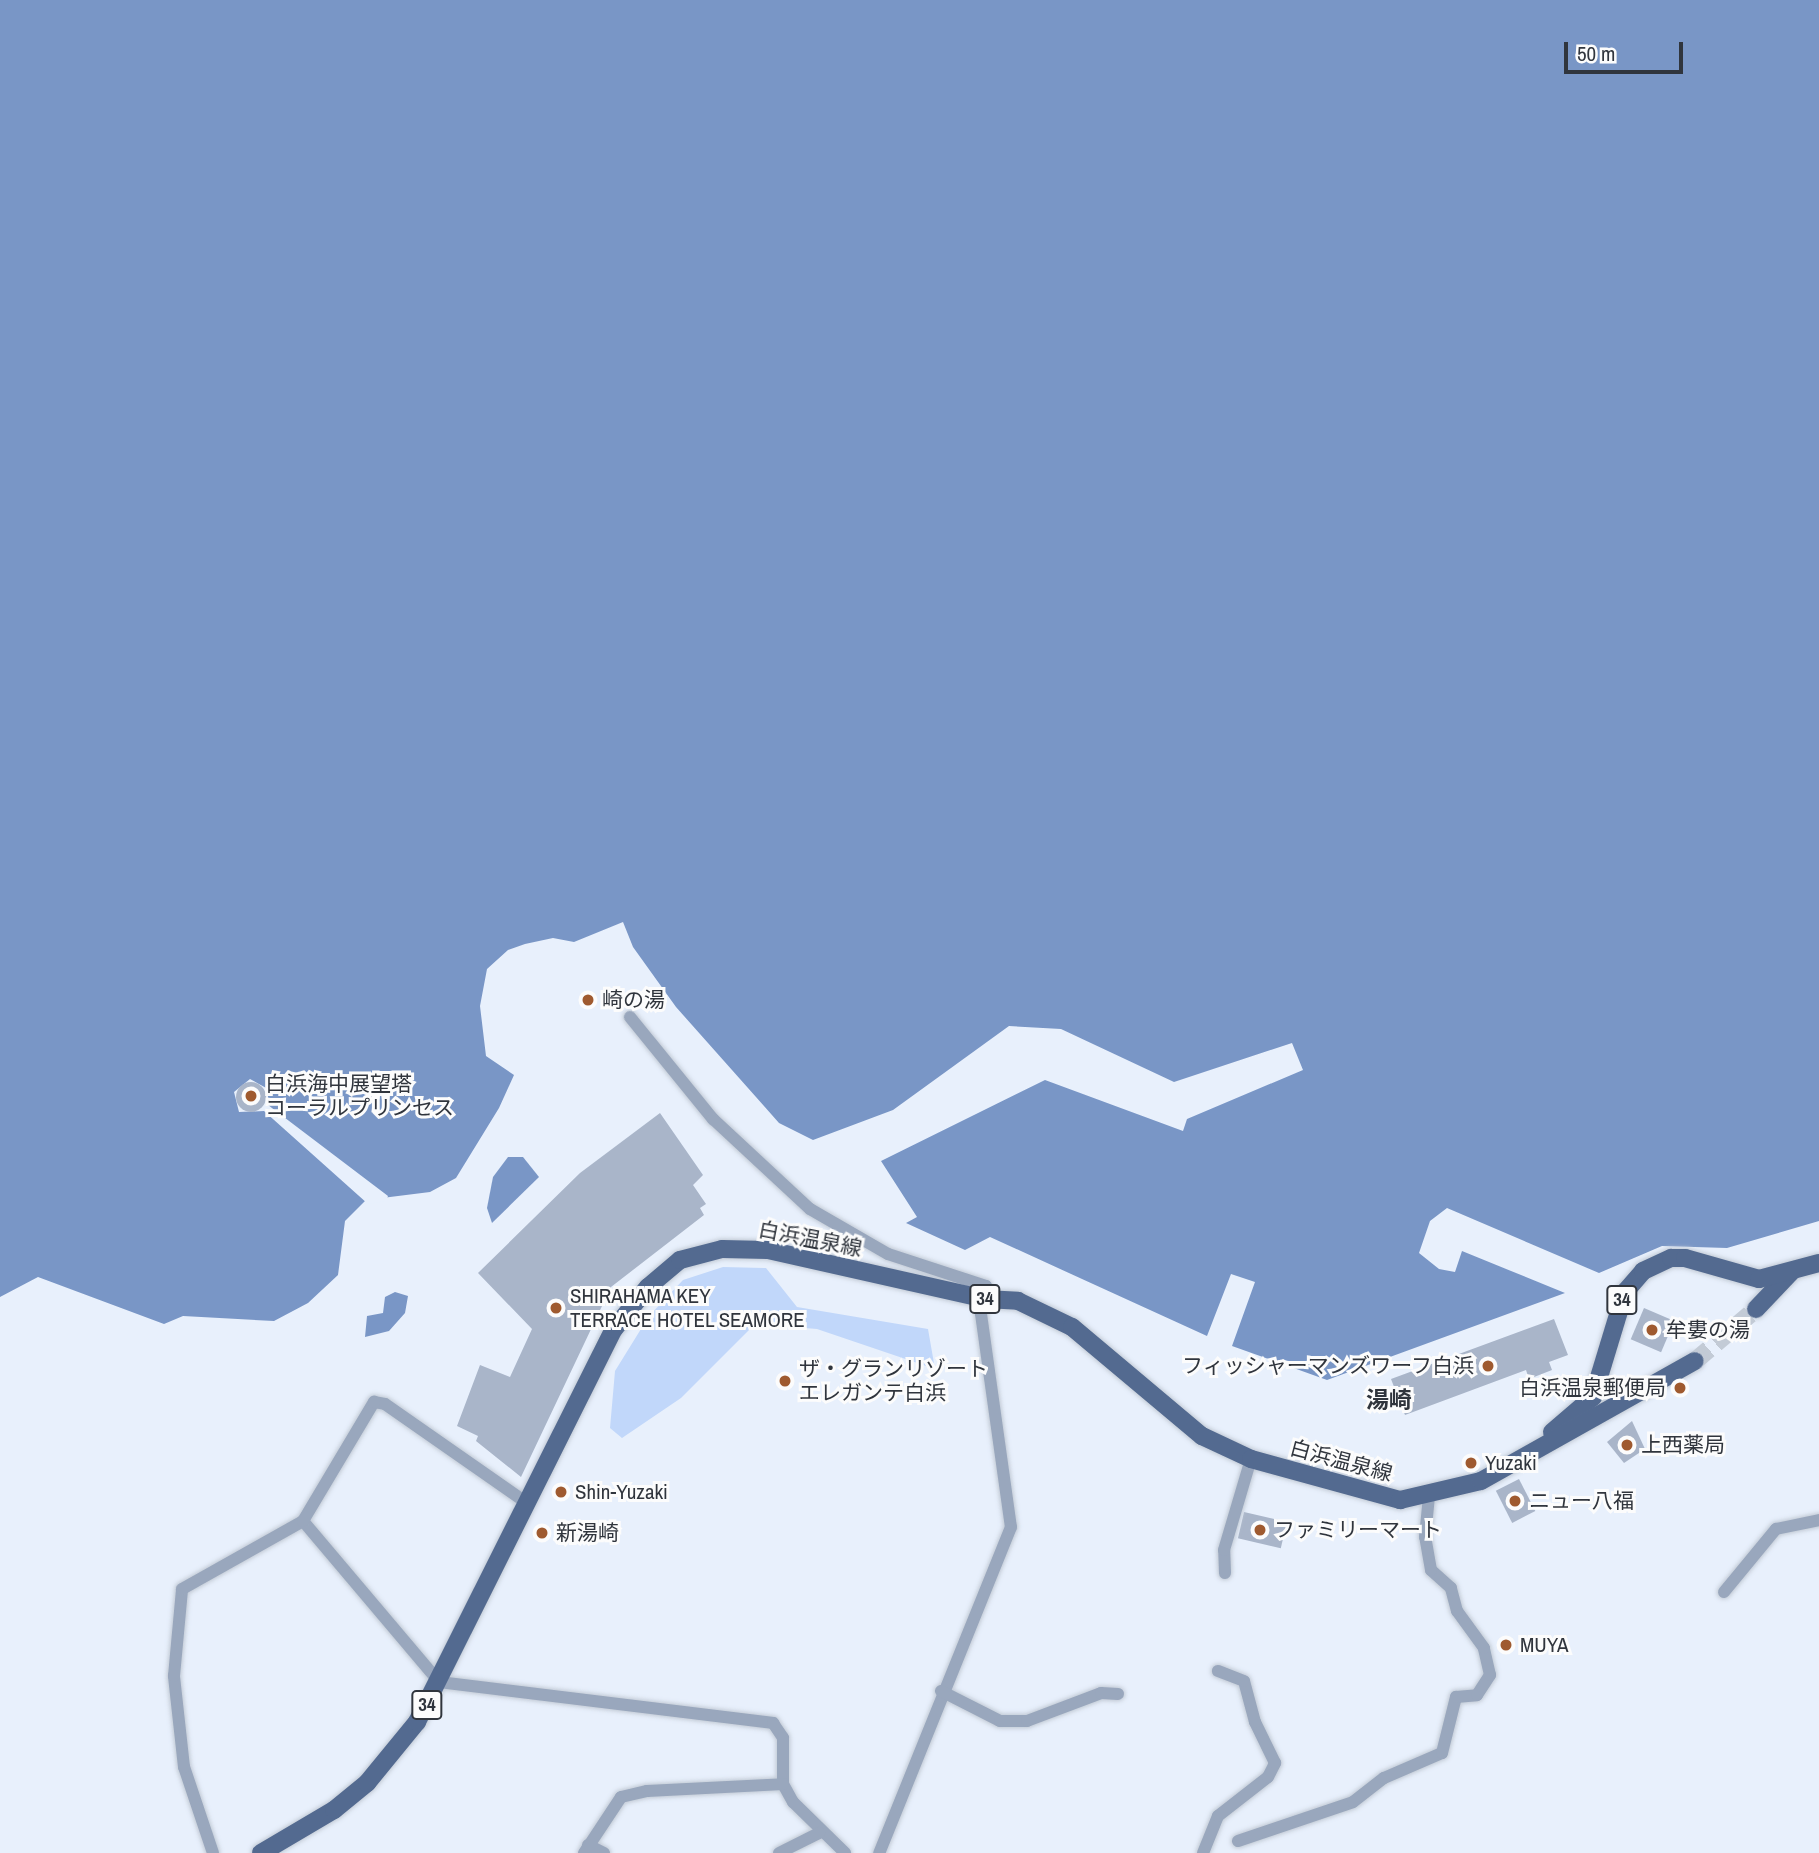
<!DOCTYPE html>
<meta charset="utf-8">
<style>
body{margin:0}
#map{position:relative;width:1819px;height:1853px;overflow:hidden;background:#e8f0fc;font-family:"Archivo Narrow","Noto Sans JP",sans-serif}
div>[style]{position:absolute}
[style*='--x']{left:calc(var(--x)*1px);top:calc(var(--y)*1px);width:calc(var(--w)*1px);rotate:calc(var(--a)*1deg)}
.green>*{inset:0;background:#c1d7fa}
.water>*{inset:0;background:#7996c6}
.pier>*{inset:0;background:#e8f0fc}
.building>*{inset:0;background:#a9b5c9;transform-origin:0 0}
.round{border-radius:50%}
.primary-tunnel>*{height:18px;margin-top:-9px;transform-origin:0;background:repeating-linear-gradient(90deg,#c3cbd6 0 18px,transparent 0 27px)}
.roads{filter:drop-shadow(0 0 2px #c3cbd6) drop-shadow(0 0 2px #c3cbd6)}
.street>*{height:12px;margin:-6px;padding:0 6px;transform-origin:6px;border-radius:6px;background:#99a7bd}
.primary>*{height:18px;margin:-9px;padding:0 9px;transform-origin:9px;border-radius:9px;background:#536a90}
.dots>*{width:19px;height:19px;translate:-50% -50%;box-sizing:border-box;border:4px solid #fcfcfc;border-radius:50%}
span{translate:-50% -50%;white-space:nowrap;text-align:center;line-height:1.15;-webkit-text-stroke:6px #fcfcfc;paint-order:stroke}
.shield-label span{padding:2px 5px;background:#fcfcfc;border:2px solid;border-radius:5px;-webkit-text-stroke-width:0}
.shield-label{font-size:19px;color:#30353d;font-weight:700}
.poi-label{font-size:21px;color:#30353d}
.left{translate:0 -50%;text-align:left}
.right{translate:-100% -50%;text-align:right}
.street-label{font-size:21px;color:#30353d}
.neighbourhood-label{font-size:23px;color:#30353d;font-weight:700}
.scale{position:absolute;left:1564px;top:42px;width:119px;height:32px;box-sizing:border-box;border:4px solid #30353d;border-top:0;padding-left:9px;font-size:21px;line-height:24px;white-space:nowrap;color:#30353d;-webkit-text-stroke:5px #fcfcfc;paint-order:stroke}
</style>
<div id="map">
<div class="green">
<div style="clip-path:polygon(723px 1267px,766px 1268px,797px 1307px,928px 1329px,935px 1369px,817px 1329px,755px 1324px,681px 1398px,622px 1438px,610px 1428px,615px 1371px,649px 1316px,683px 1280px)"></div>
</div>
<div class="water">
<div style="clip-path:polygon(0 0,1819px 0,1819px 1221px,1727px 1248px,1662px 1246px,1599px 1273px,1447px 1208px,1430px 1221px,1419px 1253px,1439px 1269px,1455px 1272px,1462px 1251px,1565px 1293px,1327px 1380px,1232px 1346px,1255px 1282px,1231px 1274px,1207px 1336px,990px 1237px,965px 1250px,906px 1223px,917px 1217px,881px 1161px,1045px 1080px,1183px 1131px,1187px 1119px,1303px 1070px,1292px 1043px,1174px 1082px,1061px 1029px,1009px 1026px,893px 1110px,813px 1140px,779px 1123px,676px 1007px,633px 947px,623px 922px,574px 942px,553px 938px,525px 944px,508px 950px,487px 969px,480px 1006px,486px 1056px,514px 1075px,499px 1108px,456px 1178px,430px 1192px,366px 1200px,345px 1221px,338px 1275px,308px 1303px,274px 1321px,183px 1316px,164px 1324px,38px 1277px,0 1297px)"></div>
<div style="clip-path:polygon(508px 1157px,523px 1157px,539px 1177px,492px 1223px,487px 1208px,493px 1177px)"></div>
<div style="clip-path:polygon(395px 1292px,408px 1296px,405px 1313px,389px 1331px,365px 1337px,367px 1316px,383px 1313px,385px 1297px)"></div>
</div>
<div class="pier">
<div style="clip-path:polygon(250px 1079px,268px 1089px,268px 1105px,388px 1196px,386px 1201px,368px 1204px,264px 1111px,239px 1112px,234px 1092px)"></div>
</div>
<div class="building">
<div class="round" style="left:236px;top:1082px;width:30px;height:30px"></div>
<div style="clip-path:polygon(660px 1113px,703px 1175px,693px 1185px,706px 1204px,700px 1208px,704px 1215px,611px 1287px,521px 1477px,476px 1441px,478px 1436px,457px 1426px,480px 1365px,510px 1377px,532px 1329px,478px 1273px,580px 1173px)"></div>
<div style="left:1644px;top:1308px;width:33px;height:34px;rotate:23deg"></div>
<div style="clip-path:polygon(1554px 1319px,1568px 1355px,1549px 1362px,1552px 1370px,1529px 1379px,1526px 1370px,1405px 1415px,1391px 1379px)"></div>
<div style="clip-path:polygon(1632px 1421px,1645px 1449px,1624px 1463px,1607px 1442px)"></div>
<div style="left:1519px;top:1479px;width:36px;height:26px;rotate:63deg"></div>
<div style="left:1244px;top:1512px;width:44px;height:27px;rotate:13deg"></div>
</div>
<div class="primary-tunnel">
<div style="--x:1695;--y:1361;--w:80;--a:-40.4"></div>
</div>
<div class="roads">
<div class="street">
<div style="--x:630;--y:1017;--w:132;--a:50.9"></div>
<div style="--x:713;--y:1119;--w:132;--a:42.9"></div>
<div style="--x:810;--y:1209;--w:90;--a:30"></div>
<div style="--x:888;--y:1254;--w:103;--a:18.1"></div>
<div style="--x:986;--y:1286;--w:28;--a:100"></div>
<div style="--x:981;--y:1314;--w:215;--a:82"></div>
<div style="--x:1011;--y:1527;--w:352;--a:112"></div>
<div style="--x:303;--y:1521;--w:211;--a:49.8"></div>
<div style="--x:439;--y:1682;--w:337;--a:7"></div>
<div style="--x:773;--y:1723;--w:18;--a:56"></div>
<div style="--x:783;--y:1738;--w:46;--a:90"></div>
<div style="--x:783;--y:1784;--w:21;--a:61"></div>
<div style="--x:793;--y:1802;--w:73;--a:44.4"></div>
<div style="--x:1225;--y:1573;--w:23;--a:-92"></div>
<div style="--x:1224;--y:1550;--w:95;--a:-73.5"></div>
<div style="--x:1724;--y:1592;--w:82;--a:-50.5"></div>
<div style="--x:1776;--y:1529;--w:44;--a:-11.8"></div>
<div style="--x:941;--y:1691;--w:66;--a:27"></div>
<div style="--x:1000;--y:1721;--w:27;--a:0"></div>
<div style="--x:1027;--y:1721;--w:79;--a:-20.7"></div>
<div style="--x:1101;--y:1693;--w:17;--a:3"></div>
<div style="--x:1238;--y:1841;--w:121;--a:-18.7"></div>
<div style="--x:1353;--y:1802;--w:39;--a:-38"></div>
<div style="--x:1384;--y:1778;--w:63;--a:-23.3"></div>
<div style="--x:1442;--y:1753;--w:58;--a:-76"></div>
<div style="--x:1456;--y:1697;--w:21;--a:-5"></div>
<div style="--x:1477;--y:1695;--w:24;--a:-57"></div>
<div style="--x:1490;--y:1675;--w:28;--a:-103"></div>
<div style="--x:1484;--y:1648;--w:46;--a:-126.1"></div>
<div style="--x:1457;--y:1611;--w:24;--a:-105"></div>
<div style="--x:1451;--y:1588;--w:27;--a:-138"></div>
<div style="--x:1431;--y:1570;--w:34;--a:-100"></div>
<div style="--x:1425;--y:1537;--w:41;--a:-84.4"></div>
<div style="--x:588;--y:1845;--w:18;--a:27"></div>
<div style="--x:213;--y:1853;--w:91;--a:-108.6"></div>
<div style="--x:184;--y:1767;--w:92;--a:-96.3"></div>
<div style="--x:174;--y:1676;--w:87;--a:-84.7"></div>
<div style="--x:182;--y:1589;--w:139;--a:-29.3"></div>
<div style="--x:303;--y:1521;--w:139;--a:-59.2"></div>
<div style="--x:374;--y:1402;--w:11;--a:10"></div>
<div style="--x:385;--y:1404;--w:173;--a:34.9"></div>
<div style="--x:584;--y:1853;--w:67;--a:-56.5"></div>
<div style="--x:621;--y:1797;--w:27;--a:-13"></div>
<div style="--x:647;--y:1791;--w:136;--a:-2.9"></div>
<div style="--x:779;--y:1853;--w:45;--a:-26.6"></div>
<div style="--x:1203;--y:1853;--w:40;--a:-68"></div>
<div style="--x:1218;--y:1816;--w:63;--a:-38"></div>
<div style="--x:1268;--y:1777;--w:16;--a:-63"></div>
<div style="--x:1275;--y:1763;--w:46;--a:-116"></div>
<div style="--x:1255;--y:1722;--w:42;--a:-105"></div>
<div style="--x:1244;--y:1681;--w:28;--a:-159"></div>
</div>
<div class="primary">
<div style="--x:1756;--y:1309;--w:52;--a:-46.5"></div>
<div style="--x:1552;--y:1432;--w:54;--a:-40.5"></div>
<div style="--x:1593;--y:1397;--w:110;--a:-73.1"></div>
<div style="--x:1625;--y:1292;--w:28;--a:-49"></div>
<div style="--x:1643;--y:1271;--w:31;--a:-25"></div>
<div style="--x:1671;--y:1258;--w:14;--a:0"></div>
<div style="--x:1685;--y:1258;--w:77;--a:15.8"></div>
<div style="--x:1759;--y:1279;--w:62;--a:-14.9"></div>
<div style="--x:261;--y:1853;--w:85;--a:-30.5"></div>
<div style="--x:334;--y:1810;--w:43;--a:-39.3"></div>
<div style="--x:367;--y:1783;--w:79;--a:-50.7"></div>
<div style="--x:417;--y:1722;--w:440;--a:-63.4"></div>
<div style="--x:614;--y:1329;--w:54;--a:-51"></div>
<div style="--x:648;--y:1287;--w:42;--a:-40.2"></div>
<div style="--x:680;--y:1260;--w:43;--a:-14.7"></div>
<div style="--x:722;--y:1249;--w:46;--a:1.2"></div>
<div style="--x:768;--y:1250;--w:222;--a:12.7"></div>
<div style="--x:985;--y:1299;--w:33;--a:3"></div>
<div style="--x:1018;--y:1301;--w:60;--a:25.7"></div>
<div style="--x:1072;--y:1327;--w:170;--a:40"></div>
<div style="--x:1202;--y:1436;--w:54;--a:25.1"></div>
<div style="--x:1251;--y:1459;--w:155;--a:15.4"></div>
<div style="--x:1400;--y:1500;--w:83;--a:-13.2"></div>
<div style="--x:1481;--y:1481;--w:245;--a:-29.3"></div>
</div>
</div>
<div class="dots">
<div style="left:588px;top:1000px;background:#9f5a2f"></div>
<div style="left:251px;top:1096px;background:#9f5a2f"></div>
<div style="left:556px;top:1308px;background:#9f5a2f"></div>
<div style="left:1652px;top:1330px;background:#9f5a2f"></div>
<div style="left:1488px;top:1366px;background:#9f5a2f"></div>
<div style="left:785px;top:1381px;background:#9f5a2f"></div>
<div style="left:1680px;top:1388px;background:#9f5a2f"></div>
<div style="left:1627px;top:1445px;background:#9f5a2f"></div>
<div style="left:1471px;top:1463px;background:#9f5a2f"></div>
<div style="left:561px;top:1492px;background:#9f5a2f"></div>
<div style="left:1515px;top:1501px;background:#9f5a2f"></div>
<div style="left:1260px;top:1530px;background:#9f5a2f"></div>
<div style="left:542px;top:1533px;background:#9f5a2f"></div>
<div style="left:1506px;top:1645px;background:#9f5a2f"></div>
</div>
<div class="shield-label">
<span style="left:985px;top:1299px">34</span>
<span style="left:1622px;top:1300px">34</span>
<span style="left:427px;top:1705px">34</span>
</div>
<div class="poi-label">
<span class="left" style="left:602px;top:1000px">崎の湯</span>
<span class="left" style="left:265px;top:1096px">白浜海中展望塔<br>コーラルプリンセス</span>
<span class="left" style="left:570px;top:1308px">SHIRAHAMA KEY<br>TERRACE HOTEL SEAMORE</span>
<span class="left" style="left:1666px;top:1330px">牟婁の湯</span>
<span class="right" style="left:1474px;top:1366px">フィッシャーマンズワーフ白浜</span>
<span class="left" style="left:799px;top:1381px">ザ・グランリゾート<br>エレガンテ白浜</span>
<span class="right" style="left:1666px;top:1388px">白浜温泉郵便局</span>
<span class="left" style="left:1641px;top:1445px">上西薬局</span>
<span class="left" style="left:1485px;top:1463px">Yuzaki</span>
<span class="left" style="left:575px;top:1492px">Shin-Yuzaki</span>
<span class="left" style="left:1529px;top:1501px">ニュー八福</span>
<span class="left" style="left:1274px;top:1530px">ファミリーマート</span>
<span class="left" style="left:556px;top:1533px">新湯崎</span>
<span class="left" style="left:1520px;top:1645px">MUYA</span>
</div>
<div class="street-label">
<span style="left:810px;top:1239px;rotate:11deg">白浜温泉線</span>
<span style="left:1341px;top:1461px;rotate:15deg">白浜温泉線</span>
</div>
<div class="neighbourhood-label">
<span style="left:1389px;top:1400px">湯崎</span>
</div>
<div class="scale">50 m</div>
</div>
